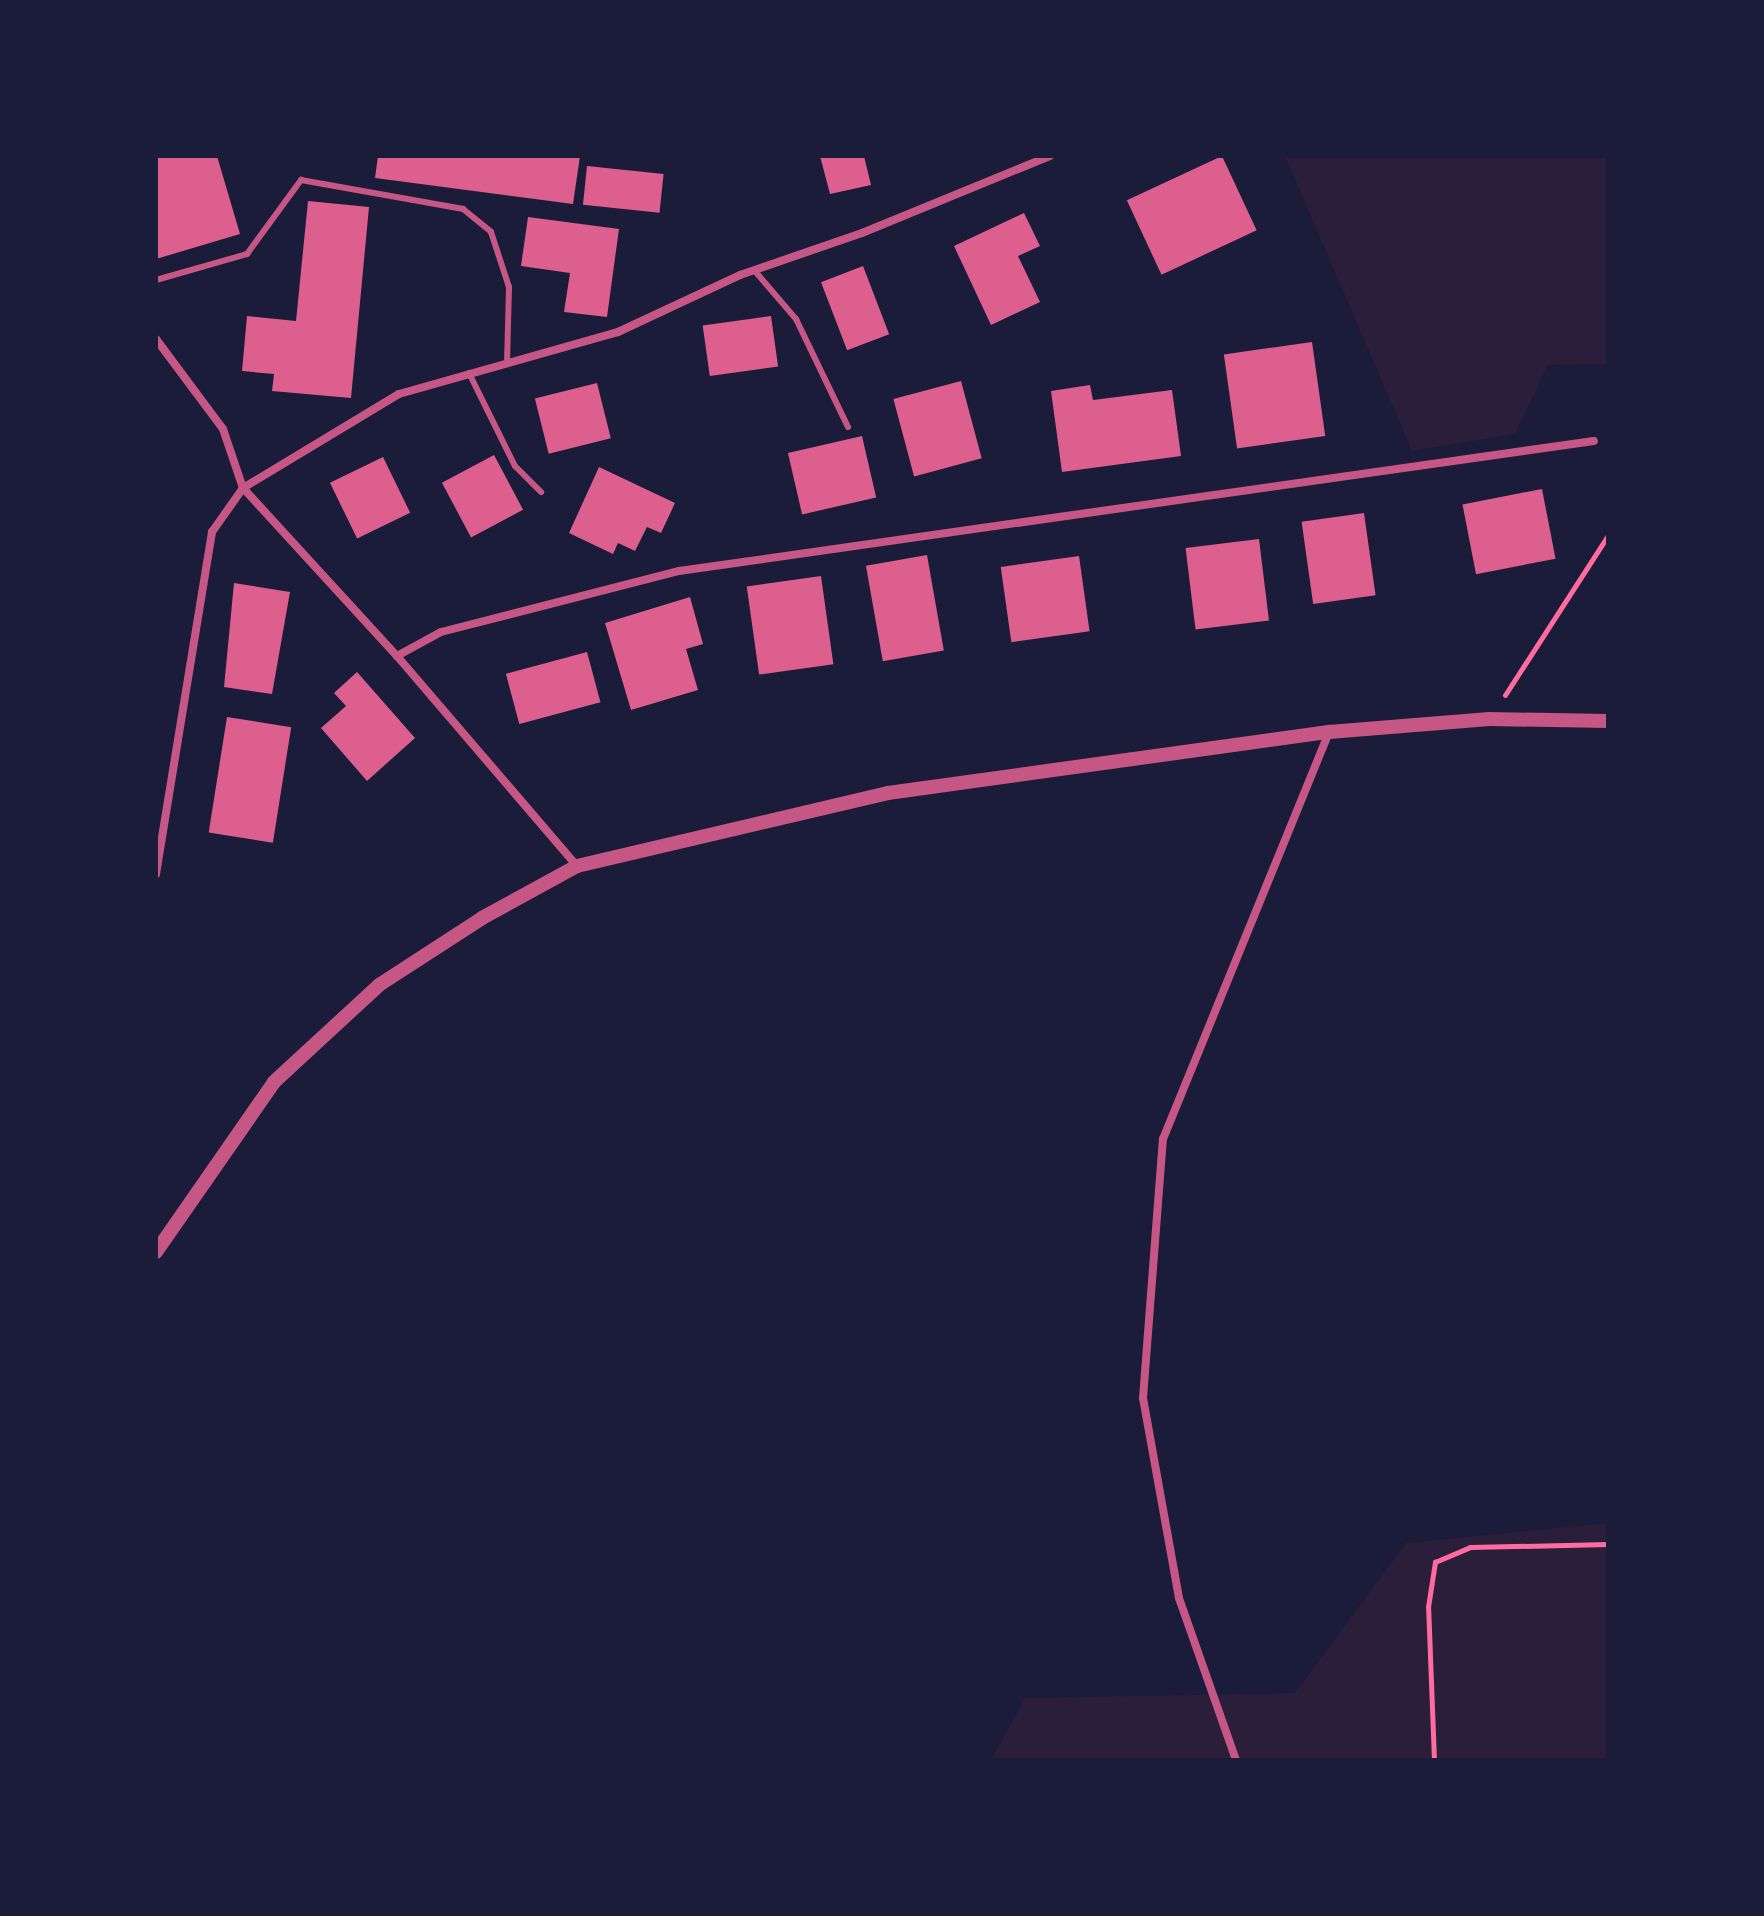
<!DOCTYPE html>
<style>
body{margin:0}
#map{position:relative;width:1764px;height:1916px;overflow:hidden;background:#1b1b3a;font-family:"Noto Serif",serif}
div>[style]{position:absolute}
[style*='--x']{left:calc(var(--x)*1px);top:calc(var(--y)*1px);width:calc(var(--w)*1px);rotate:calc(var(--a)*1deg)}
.green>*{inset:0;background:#2a1e3b}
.building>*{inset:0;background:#dd5f8e;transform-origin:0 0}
.path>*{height:5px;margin:-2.5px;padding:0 2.5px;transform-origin:2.5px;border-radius:2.5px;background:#ff6b9d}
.service>*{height:6px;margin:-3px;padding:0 3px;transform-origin:3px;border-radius:3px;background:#c65784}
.minor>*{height:8px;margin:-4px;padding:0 4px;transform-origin:4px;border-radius:4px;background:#c65784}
.tertiary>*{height:14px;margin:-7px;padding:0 7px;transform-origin:7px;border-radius:7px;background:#c65784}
span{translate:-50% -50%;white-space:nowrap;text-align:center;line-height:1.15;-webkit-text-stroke:7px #1b1b3a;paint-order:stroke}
.frame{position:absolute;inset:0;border:158px solid #1b1b3a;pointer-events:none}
</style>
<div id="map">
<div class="green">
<div style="clip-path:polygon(1285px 156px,1608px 156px,1608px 364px,1548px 365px,1515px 434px,1412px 451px)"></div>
<div style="clip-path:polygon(1608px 1523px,1608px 1760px,991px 1760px,1025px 1698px,1295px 1693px,1406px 1543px)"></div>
</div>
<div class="building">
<div style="clip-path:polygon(217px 156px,240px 234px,156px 259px,156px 157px)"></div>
<div style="clip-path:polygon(378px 156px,580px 156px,573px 204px,375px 178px)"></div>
<div style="clip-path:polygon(820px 156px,864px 156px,871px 185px,830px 194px)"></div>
<div style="left:1222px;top:156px;width:82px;height:105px;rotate:65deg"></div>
<div style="left:587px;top:166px;width:77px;height:39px;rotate:6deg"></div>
<div style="clip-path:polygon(308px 201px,369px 207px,351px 398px,272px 391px,274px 374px,242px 371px,247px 316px,296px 321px)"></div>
<div style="clip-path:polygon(1024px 213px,1040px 246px,1018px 256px,1040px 302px,991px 325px,954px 246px)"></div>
<div style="clip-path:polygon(528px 217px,619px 229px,607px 317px,564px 312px,570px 273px,521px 266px)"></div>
<div style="left:863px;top:266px;width:73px;height:45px;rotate:69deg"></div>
<div style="left:771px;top:316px;width:51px;height:69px;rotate:82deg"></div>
<div style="left:1312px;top:342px;width:95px;height:89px;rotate:82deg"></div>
<div style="left:961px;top:381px;width:80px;height:70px;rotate:75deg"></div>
<div style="left:597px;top:383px;width:57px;height:64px;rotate:76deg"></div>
<div style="clip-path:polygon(1090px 385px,1093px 400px,1172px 390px,1181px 456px,1062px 472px,1051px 391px)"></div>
<div style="left:862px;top:436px;width:63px;height:76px;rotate:77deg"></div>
<div style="left:494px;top:455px;width:62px;height:59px;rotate:62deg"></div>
<div style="left:383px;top:457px;width:62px;height:59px;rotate:64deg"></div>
<div style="clip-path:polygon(599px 467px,675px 503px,661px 533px,647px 527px,635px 551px,618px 543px,613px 554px,569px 533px)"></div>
<div style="left:1542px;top:489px;width:71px;height:81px;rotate:79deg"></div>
<div style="left:1364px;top:513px;width:83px;height:63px;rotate:82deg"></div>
<div style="left:1259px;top:539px;width:82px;height:74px;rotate:83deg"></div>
<div style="left:927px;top:555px;width:97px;height:62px;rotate:80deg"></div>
<div style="left:1079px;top:556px;width:76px;height:79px;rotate:82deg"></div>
<div style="left:821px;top:576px;width:89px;height:75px;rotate:82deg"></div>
<div style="clip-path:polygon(234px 583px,290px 592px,272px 694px,224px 687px)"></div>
<div style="clip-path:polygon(690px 597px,703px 644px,686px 649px,698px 690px,631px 710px,605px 623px)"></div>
<div style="left:587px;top:652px;width:52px;height:84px;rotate:75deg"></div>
<div style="clip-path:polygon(357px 672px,415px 738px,367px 781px,321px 728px,346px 706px,334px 693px)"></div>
<div style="left:227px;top:717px;width:65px;height:117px;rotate:9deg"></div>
</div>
<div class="path">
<div style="--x:1505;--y:695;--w:190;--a:-57.2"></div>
<div style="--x:1434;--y:1760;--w:153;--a:-92.2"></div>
<div style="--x:1428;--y:1607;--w:46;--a:-81.2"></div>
<div style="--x:1435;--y:1562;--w:38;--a:-23"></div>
<div style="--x:1470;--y:1547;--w:138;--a:-1.2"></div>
</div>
<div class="service">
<div style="--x:754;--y:270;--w:65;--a:49.4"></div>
<div style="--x:796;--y:319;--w:120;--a:64.3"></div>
<div style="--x:156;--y:280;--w:95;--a:-15.9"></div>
<div style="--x:247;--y:254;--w:92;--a:-53.9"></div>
<div style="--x:301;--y:180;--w:165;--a:10.1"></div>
<div style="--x:463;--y:209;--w:36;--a:39"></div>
<div style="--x:491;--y:232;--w:58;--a:71.9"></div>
<div style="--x:509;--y:287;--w:74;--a:91.5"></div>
<div style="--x:469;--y:373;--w:104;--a:63.7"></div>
<div style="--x:515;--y:466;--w:37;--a:45"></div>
</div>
<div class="minor">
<div style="--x:156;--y:339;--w:112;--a:53.3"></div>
<div style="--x:223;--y:429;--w:62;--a:71.3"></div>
<div style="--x:243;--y:488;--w:182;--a:-31.1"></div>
<div style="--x:399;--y:394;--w:228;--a:-15.8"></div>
<div style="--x:618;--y:332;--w:135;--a:-25"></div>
<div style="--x:740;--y:275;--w:129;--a:-19"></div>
<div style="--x:862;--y:233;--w:203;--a:-22.3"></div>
<div style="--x:397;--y:656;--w:50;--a:-28.6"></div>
<div style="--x:441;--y:632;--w:246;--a:-14.4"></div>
<div style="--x:679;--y:571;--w:924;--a:-8.09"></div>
<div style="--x:156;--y:874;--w:347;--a:-80.7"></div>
<div style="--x:212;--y:532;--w:54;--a:-54.8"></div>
<div style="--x:243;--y:488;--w:228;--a:47.5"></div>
<div style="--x:397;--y:656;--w:277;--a:49.4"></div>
<div style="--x:1236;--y:1760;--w:172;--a:-109.4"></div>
<div style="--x:1179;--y:1598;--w:203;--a:-100.2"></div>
<div style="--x:1143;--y:1398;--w:260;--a:-85.6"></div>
<div style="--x:1163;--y:1139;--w:440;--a:-67.8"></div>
</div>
<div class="tertiary">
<div style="--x:156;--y:1252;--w:207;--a:-55.2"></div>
<div style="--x:274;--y:1082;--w:143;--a:-42.7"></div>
<div style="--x:379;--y:985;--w:123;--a:-33"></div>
<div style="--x:482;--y:918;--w:108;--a:-28.7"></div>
<div style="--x:577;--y:866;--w:319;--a:-13.2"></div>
<div style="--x:888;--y:793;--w:445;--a:-7.9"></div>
<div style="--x:1329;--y:732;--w:161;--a:-4.6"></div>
<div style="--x:1489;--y:719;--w:119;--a:1"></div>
</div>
<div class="frame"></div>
</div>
